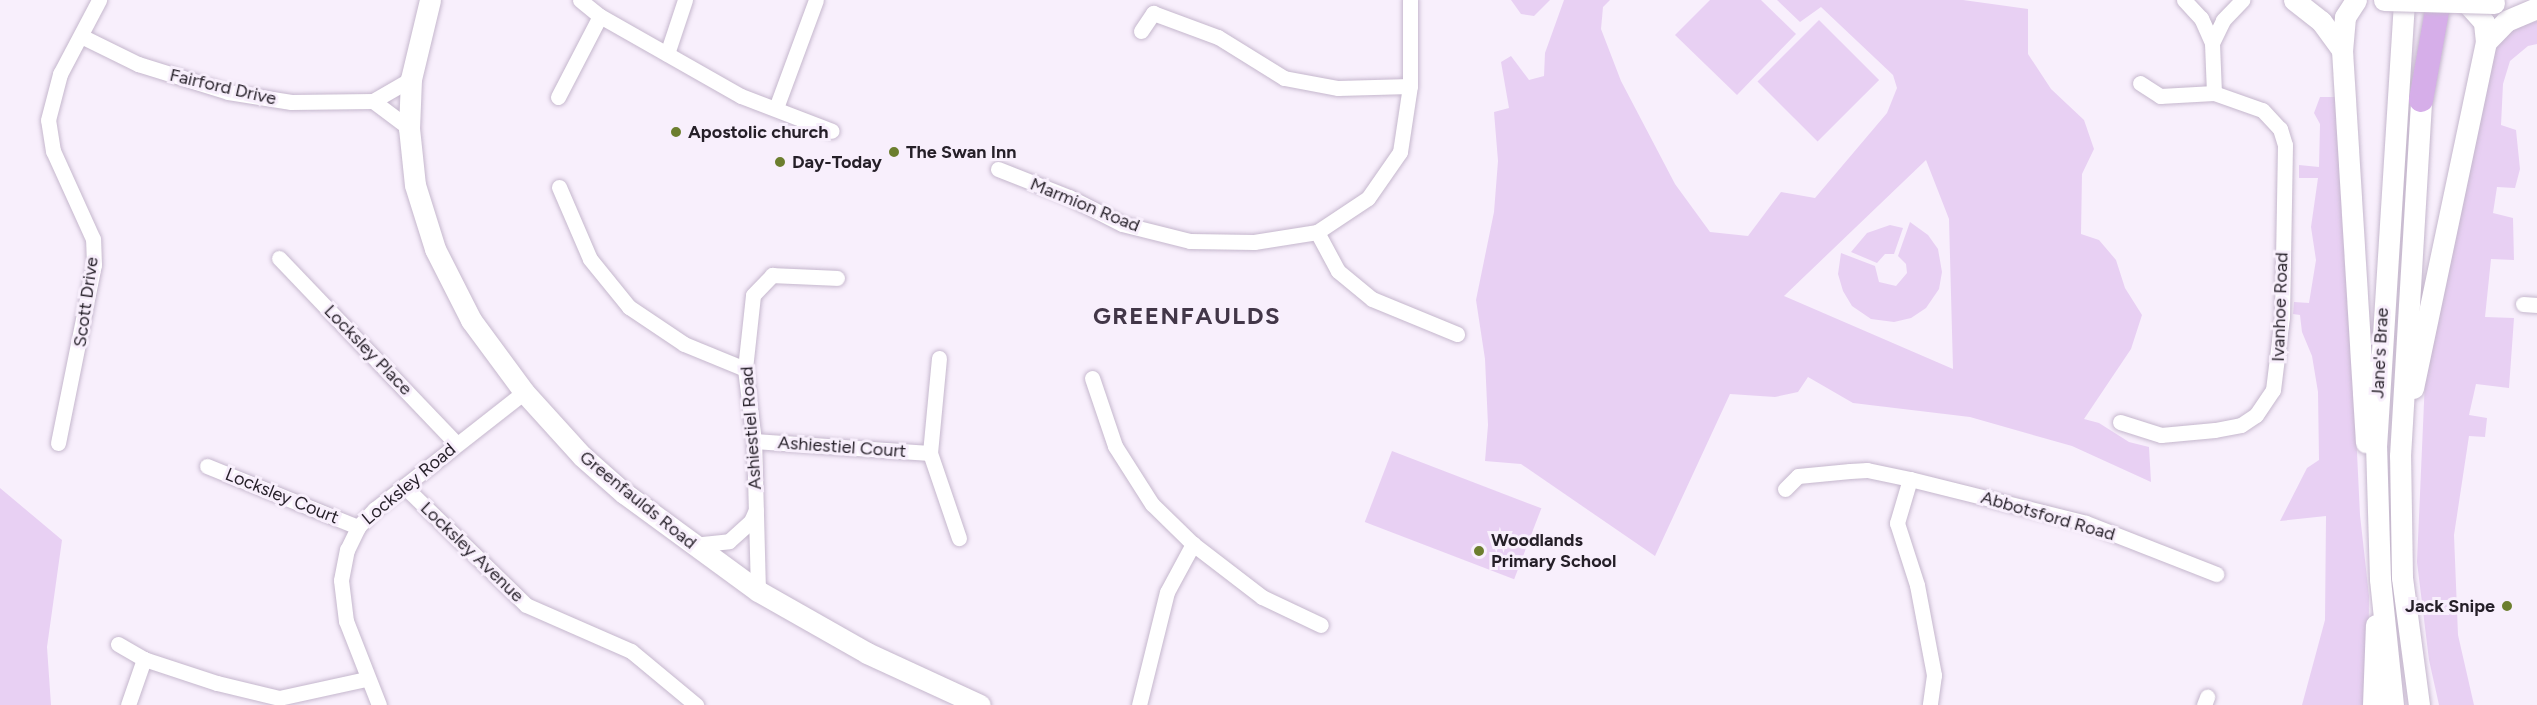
<!DOCTYPE html>
<style>
body{margin:0}
#map{position:relative;width:2537px;height:705px;overflow:hidden;background:#f8effc;font-family:Figtree,sans-serif}
div>[style]{position:absolute}
[style*='--x']{left:calc(var(--x)*1px);top:calc(var(--y)*1px);width:calc(var(--w)*1px);rotate:calc(var(--a)*1deg)}
.green>*{inset:0;background:#e8d0f3;transform-origin:0 0}
.roads{filter:drop-shadow(0 0 2px #c5b7cd) drop-shadow(0 0 2px #c5b7cd)}
.street>*{height:15px;margin:-7.5px;padding:0 7.5px;transform-origin:7.5px;border-radius:7.5px;background:#fff}
.secondary>*{height:21px;margin:-10.5px;padding:0 10.5px;transform-origin:10.5px;border-radius:10.5px;background:#fff}
.primary>*{height:24px;margin:-12px;padding:0 12px;transform-origin:12px;border-radius:12px;background:#d6aee9}
.bridges{filter:drop-shadow(0 0 2px #c5b7cd) drop-shadow(0 0 2px #c5b7cd)}
.secondary-bridge>*{height:21px;margin:-10.5px;padding:0 10.5px;transform-origin:10.5px;border-radius:10.5px;background:#fff}
.dots>*{width:16px;height:16px;translate:-50% -50%;box-sizing:border-box;border:3px solid #f8effc;border-radius:50%}
span{translate:-50% -50%;white-space:nowrap;text-align:center;line-height:1.15;-webkit-text-stroke:6px #f8effc;paint-order:stroke}
.street-label{font-size:18px;color:#251f28}
.poi-label{font-size:18px;color:#251f28;font-weight:700}
.left{translate:0 -50%;text-align:left}
.right{translate:-100% -50%;text-align:right}
.district-label{font-size:24px;color:#423648;font-weight:700;letter-spacing:1.5px}
</style>
<div id="map">
<div class="green">
<div style="clip-path:polygon(1511px 0,1550px 0,1534px 16px,1521px 14px)"></div>
<div style="clip-path:polygon(evenodd,1564px 0,1610px 0,1603px 7px,1601px 29px,1621px 81px,1675px 184px,1710px 232px,1748px 236px,1781px 192px,1815px 198px,1887px 113px,1897px 88px,1893px 75px,1821px 7px,1800px 22px,1777px 0,1963px 0,2028px 9px,2028px 54px,2051px 89px,2084px 120px,2094px 149px,2082px 174px,2081px 234px,2099px 240px,2116px 260px,2125px 288px,2142px 315px,2131px 349px,2084px 419px,2099px 423px,2129px 442px,2149px 447px,2151px 482px,2072px 446px,1970px 417px,1853px 403px,1808px 377px,1798px 392px,1775px 397px,1730px 394px,1655px 556px,1521px 464px,1485px 461px,1488px 425px,1485px 359px,1476px 300px,1494px 212px,1498px 161px,1494px 112px,1509px 108px,1501px 62px,1511px 56px,1529px 80px,1544px 76px,1545px 53px,1564px 0,1926px 160px,1949px 219px,1953px 369px,1784px 296px,1926px 160px)"></div>
<div style="clip-path:polygon(1710px 0,1761px 0,1796px 34px,1737px 95px,1675px 35px)"></div>
<div style="left:1819px;top:20px;width:85px;height:87px;rotate:45deg"></div>
<div style="clip-path:polygon(2537px 21px,2537px 44px,2528px 46px,2510px 61px,2503px 84px,2501px 125px,2516px 130px,2520px 169px,2515px 188px,2497px 187px,2493px 213px,2513px 218px,2514px 260px,2491px 259px,2485px 317px,2514px 318px,2509px 388px,2476px 384px,2469px 415px,2487px 418px,2485px 437px,2469px 436px,2454px 535px,2458px 635px,2474px 705px,2439px 705px,2429px 660px,2417px 562px,2426px 357px,2484px 81px,2496px 46px,2512px 29px)"></div>
<div style="clip-path:polygon(2320px 97px,2340px 97px,2360px 515px,2369px 596px,2368px 705px,2302px 705px,2325px 620px,2326px 516px,2280px 521px,2307px 468px,2319px 460px,2318px 392px,2312px 356px,2302px 332px,2300px 315px,2293px 314px,2294px 302px,2309px 303px,2316px 260px,2311px 227px,2318px 178px,2299px 178px,2299px 165px,2319px 167px,2320px 124px,2314px 113px)"></div>
<div style="clip-path:polygon(1910px 222px,1928px 235px,1938px 249px,1942px 272px,1939px 289px,1926px 308px,1911px 318px,1894px 322px,1871px 319px,1852px 306px,1843px 291px,1838px 274px,1841px 253px,1875px 266px,1879px 282px,1896px 286px,1907px 273px,1906px 264px,1898px 256px)"></div>
<div style="clip-path:polygon(1890px 225px,1903px 228px,1894px 254px,1885px 254px,1877px 263px,1851px 252px,1867px 233px)"></div>
<div style="left:1392px;top:451px;width:160px;height:76px;rotate:21deg"></div>
<div style="clip-path:polygon(0 488px,62px 540px,47px 647px,51px 705px,0 705px)"></div>
</div>
<div class="roads">
<div class="street">
<div style="--x:580;--y:0;--w:26;--a:39"></div>
<div style="--x:600;--y:16;--w:162;--a:29.6"></div>
<div style="--x:741;--y:96;--w:97;--a:21"></div>
<div style="--x:2184;--y:0;--w:25;--a:47"></div>
<div style="--x:2201;--y:18;--w:27;--a:66"></div>
<div style="--x:1141;--y:31;--w:22;--a:-56"></div>
<div style="--x:1153;--y:13;--w:69;--a:20.3"></div>
<div style="--x:1218;--y:37;--w:78;--a:31.8"></div>
<div style="--x:1284;--y:78;--w:55;--a:10.5"></div>
<div style="--x:1338;--y:88;--w:72;--a:-1.6"></div>
<div style="--x:81;--y:36;--w:64;--a:26.2"></div>
<div style="--x:138;--y:64;--w:94;--a:17.3"></div>
<div style="--x:228;--y:92;--w:64;--a:9"></div>
<div style="--x:291;--y:102;--w:82;--a:-0.7"></div>
<div style="--x:373;--y:101;--w:45;--a:36.9"></div>
<div style="--x:667;--y:54;--w:57;--a:-71.6"></div>
<div style="--x:2140;--y:83;--w:24;--a:33"></div>
<div style="--x:2160;--y:96;--w:54;--a:-3.2"></div>
<div style="--x:558;--y:97;--w:91;--a:-62.6"></div>
<div style="--x:373;--y:101;--w:44;--a:-30.1"></div>
<div style="--x:776;--y:108;--w:115;--a:-69.7"></div>
<div style="--x:998;--y:169;--w:76;--a:21.5"></div>
<div style="--x:1069;--y:197;--w:59;--a:27"></div>
<div style="--x:1122;--y:224;--w:70;--a:14"></div>
<div style="--x:1190;--y:241;--w:64;--a:0.9"></div>
<div style="--x:1254;--y:242;--w:64;--a:-9"></div>
<div style="--x:1317;--y:232;--w:61;--a:-33.7"></div>
<div style="--x:1368;--y:198;--w:56;--a:-55.2"></div>
<div style="--x:1400;--y:152;--w:67;--a:-81.4"></div>
<div style="--x:1410;--y:86;--w:86;--a:-90"></div>
<div style="--x:559;--y:187;--w:78;--a:66.7"></div>
<div style="--x:590;--y:259;--w:62;--a:50.9"></div>
<div style="--x:629;--y:307;--w:66;--a:33.9"></div>
<div style="--x:684;--y:344;--w:66;--a:22.3"></div>
<div style="--x:1317;--y:232;--w:44;--a:61.7"></div>
<div style="--x:1338;--y:271;--w:44;--a:39.5"></div>
<div style="--x:1372;--y:299;--w:92;--a:22.4"></div>
<div style="--x:279;--y:258;--w:256;--a:46.3"></div>
<div style="--x:2523;--y:304;--w:14;--a:4"></div>
<div style="--x:939;--y:358;--w:95;--a:95.4"></div>
<div style="--x:930;--y:453;--w:90;--a:71.2"></div>
<div style="--x:1092;--y:378;--w:72;--a:71.3"></div>
<div style="--x:1115;--y:446;--w:69;--a:57.5"></div>
<div style="--x:1152;--y:504;--w:57;--a:44.3"></div>
<div style="--x:1193;--y:544;--w:87;--a:37.5"></div>
<div style="--x:1262;--y:597;--w:65;--a:25.4"></div>
<div style="--x:2120;--y:422;--w:43;--a:17.6"></div>
<div style="--x:2161;--y:435;--w:54;--a:-5.3"></div>
<div style="--x:2215;--y:430;--w:26;--a:-11"></div>
<div style="--x:2241;--y:425;--w:18;--a:-34"></div>
<div style="--x:2256;--y:415;--w:30;--a:-56"></div>
<div style="--x:2273;--y:390;--w:74;--a:-83"></div>
<div style="--x:2282;--y:317;--w:172;--a:-89"></div>
<div style="--x:2285;--y:145;--w:17;--a:-107"></div>
<div style="--x:2280;--y:129;--w:26;--a:-133"></div>
<div style="--x:2262;--y:110;--w:51;--a:-160.5"></div>
<div style="--x:2214;--y:93;--w:50;--a:-92.3"></div>
<div style="--x:2212;--y:43;--w:25;--a:-64"></div>
<div style="--x:2223;--y:20;--w:28;--a:-46"></div>
<div style="--x:754;--y:441;--w:176;--a:3.9"></div>
<div style="--x:58;--y:443;--w:182;--a:-78.6"></div>
<div style="--x:94;--y:265;--w:26;--a:-92"></div>
<div style="--x:93;--y:239;--w:97;--a:-114.4"></div>
<div style="--x:53;--y:151;--w:31;--a:-99"></div>
<div style="--x:48;--y:120;--w:48;--a:-75.4"></div>
<div style="--x:60;--y:74;--w:84;--a:-62.2"></div>
<div style="--x:207;--y:466;--w:163;--a:22"></div>
<div style="--x:1910;--y:479;--w:46;--a:106.5"></div>
<div style="--x:1897;--y:523;--w:65;--a:72.1"></div>
<div style="--x:1917;--y:585;--w:92;--a:79.3"></div>
<div style="--x:1934;--y:675;--w:30;--a:98"></div>
<div style="--x:404;--y:486;--w:170;--a:44.3"></div>
<div style="--x:526;--y:605;--w:115;--a:23.7"></div>
<div style="--x:631;--y:651;--w:85;--a:39.7"></div>
<div style="--x:1785;--y:489;--w:18;--a:-45"></div>
<div style="--x:1798;--y:476;--w:52;--a:-5.5"></div>
<div style="--x:1850;--y:471;--w:17;--a:-3"></div>
<div style="--x:1867;--y:470;--w:44;--a:11.8"></div>
<div style="--x:1910;--y:479;--w:181;--a:14"></div>
<div style="--x:2086;--y:523;--w:140;--a:21.4"></div>
<div style="--x:693;--y:545;--w:36;--a:-6"></div>
<div style="--x:729;--y:541;--w:30;--a:-42"></div>
<div style="--x:751;--y:521;--w:12;--a:-66"></div>
<div style="--x:758;--y:591;--w:150;--a:-91.5"></div>
<div style="--x:754;--y:441;--w:73;--a:-97.1"></div>
<div style="--x:745;--y:369;--w:74;--a:-83.8"></div>
<div style="--x:753;--y:295;--w:28;--a:-46"></div>
<div style="--x:772;--y:275;--w:65;--a:2.6"></div>
<div style="--x:118;--y:644;--w:30;--a:30"></div>
<div style="--x:128;--y:705;--w:49;--a:-70.8"></div>
<div style="--x:144;--y:659;--w:77;--a:18.2"></div>
<div style="--x:217;--y:683;--w:64;--a:13.6"></div>
<div style="--x:279;--y:698;--w:89;--a:-12.3"></div>
<div style="--x:379;--y:705;--w:90;--a:-111.4"></div>
<div style="--x:346;--y:621;--w:41;--a:-97"></div>
<div style="--x:341;--y:580;--w:31;--a:-79"></div>
<div style="--x:347;--y:550;--w:25;--a:-64"></div>
<div style="--x:358;--y:527;--w:25;--a:-47"></div>
<div style="--x:375;--y:509;--w:189;--a:-38.1"></div>
<div style="--x:1139;--y:705;--w:116;--a:-76.1"></div>
<div style="--x:1167;--y:592;--w:55;--a:-61.6"></div>
<div style="--x:2204;--y:705;--w:9;--a:-69"></div>
</div>
<div class="secondary">
<div style="--x:430;--y:0;--w:81;--a:103.5"></div>
<div style="--x:411;--y:79;--w:49;--a:92.3"></div>
<div style="--x:409;--y:128;--w:57;--a:84"></div>
<div style="--x:415;--y:185;--w:67;--a:72.6"></div>
<div style="--x:435;--y:249;--w:80;--a:63.1"></div>
<div style="--x:471;--y:320;--w:89;--a:53.6"></div>
<div style="--x:524;--y:392;--w:86;--a:47.8"></div>
<div style="--x:582;--y:456;--w:56;--a:41.4"></div>
<div style="--x:624;--y:493;--w:166;--a:36.2"></div>
<div style="--x:758;--y:591;--w:125;--a:29.6"></div>
<div style="--x:867;--y:653;--w:124;--a:24.7"></div>
<div style="--x:2294;--y:0;--w:34;--a:38"></div>
<div style="--x:2321;--y:21;--w:36;--a:54"></div>
<div style="--x:2356;--y:0;--w:20;--a:123"></div>
<div style="--x:2345;--y:17;--w:33;--a:95"></div>
<div style="--x:2342;--y:50;--w:393;--a:86.5"></div>
<div style="--x:2486;--y:42;--w:29;--a:-46"></div>
<div style="--x:2506;--y:21;--w:34;--a:-23"></div>
<div style="--x:2413;--y:388;--w:354;--a:-78.1"></div>
<div style="--x:2486;--y:42;--w:20;--a:-96"></div>
<div style="--x:2484;--y:22;--w:27;--a:-132"></div>
<div style="--x:2373;--y:705;--w:80;--a:-87.9"></div>
<div style="--x:2393;--y:705;--w:127;--a:-95.9"></div>
<div style="--x:2380;--y:579;--w:132;--a:-91.7"></div>
<div style="--x:2376;--y:447;--w:448;--a:-86.4"></div>
<div style="--x:2419;--y:705;--w:129;--a:-97.6"></div>
<div style="--x:2402;--y:577;--w:121;--a:-90.9"></div>
<div style="--x:2400;--y:456;--w:357;--a:-86.6"></div>
</div>
<div class="primary">
<div style="--x:2421;--y:100;--w:102;--a:-79.8"></div>
</div>
</div>
<div class="bridges">
<div class="secondary-bridge">
<div style="--x:2384;--y:0;--w:110;--a:1.6"></div>
</div>
</div>
<div class="dots">
<div style="left:676px;top:132px;background:#6c7e2e"></div>
<div style="left:894px;top:152px;background:#6c7e2e"></div>
<div style="left:780px;top:162px;background:#6c7e2e"></div>
<div style="left:1479px;top:551px;background:#6c7e2e"></div>
<div style="left:2507px;top:606px;background:#6c7e2e"></div>
</div>
<div class="street-label">
<span style="left:223px;top:87px;rotate:13deg">Fairford Drive</span>
<span style="left:1085px;top:205px;rotate:22deg">Marmion Road</span>
<span style="left:86px;top:302px;rotate:-82deg">Scott Drive</span>
<span style="left:2280px;top:307px;rotate:-88deg">Ivanhoe Road</span>
<span style="left:368px;top:350px;rotate:46deg">Locksley Place</span>
<span style="left:2380px;top:353px;rotate:-87deg">Jane's Brae</span>
<span style="left:751px;top:428px;rotate:-94deg">Ashiestiel Road</span>
<span style="left:842px;top:447px;rotate:4deg">Ashiestiel Court</span>
<span style="left:409px;top:484px;rotate:-40deg">Locksley Road</span>
<span style="left:282px;top:496px;rotate:22deg">Locksley Court</span>
<span style="left:638px;top:500px;rotate:39deg">Greenfaulds Road</span>
<span style="left:2048px;top:516px;rotate:16deg">Abbotsford Road</span>
<span style="left:472px;top:552px;rotate:44deg">Locksley Avenue</span>
</div>
<div class="poi-label">
<span class="left" style="left:688px;top:132px">Apostolic church</span>
<span class="left" style="left:906px;top:152px">The Swan Inn</span>
<span class="left" style="left:792px;top:162px">Day-Today</span>
<span class="left" style="left:1491px;top:551px">Woodlands<br>Primary School</span>
<span class="right" style="left:2495px;top:606px">Jack Snipe</span>
</div>
<div class="district-label">
<span style="left:1187px;top:316px">GREENFAULDS</span>
</div>
</div>
